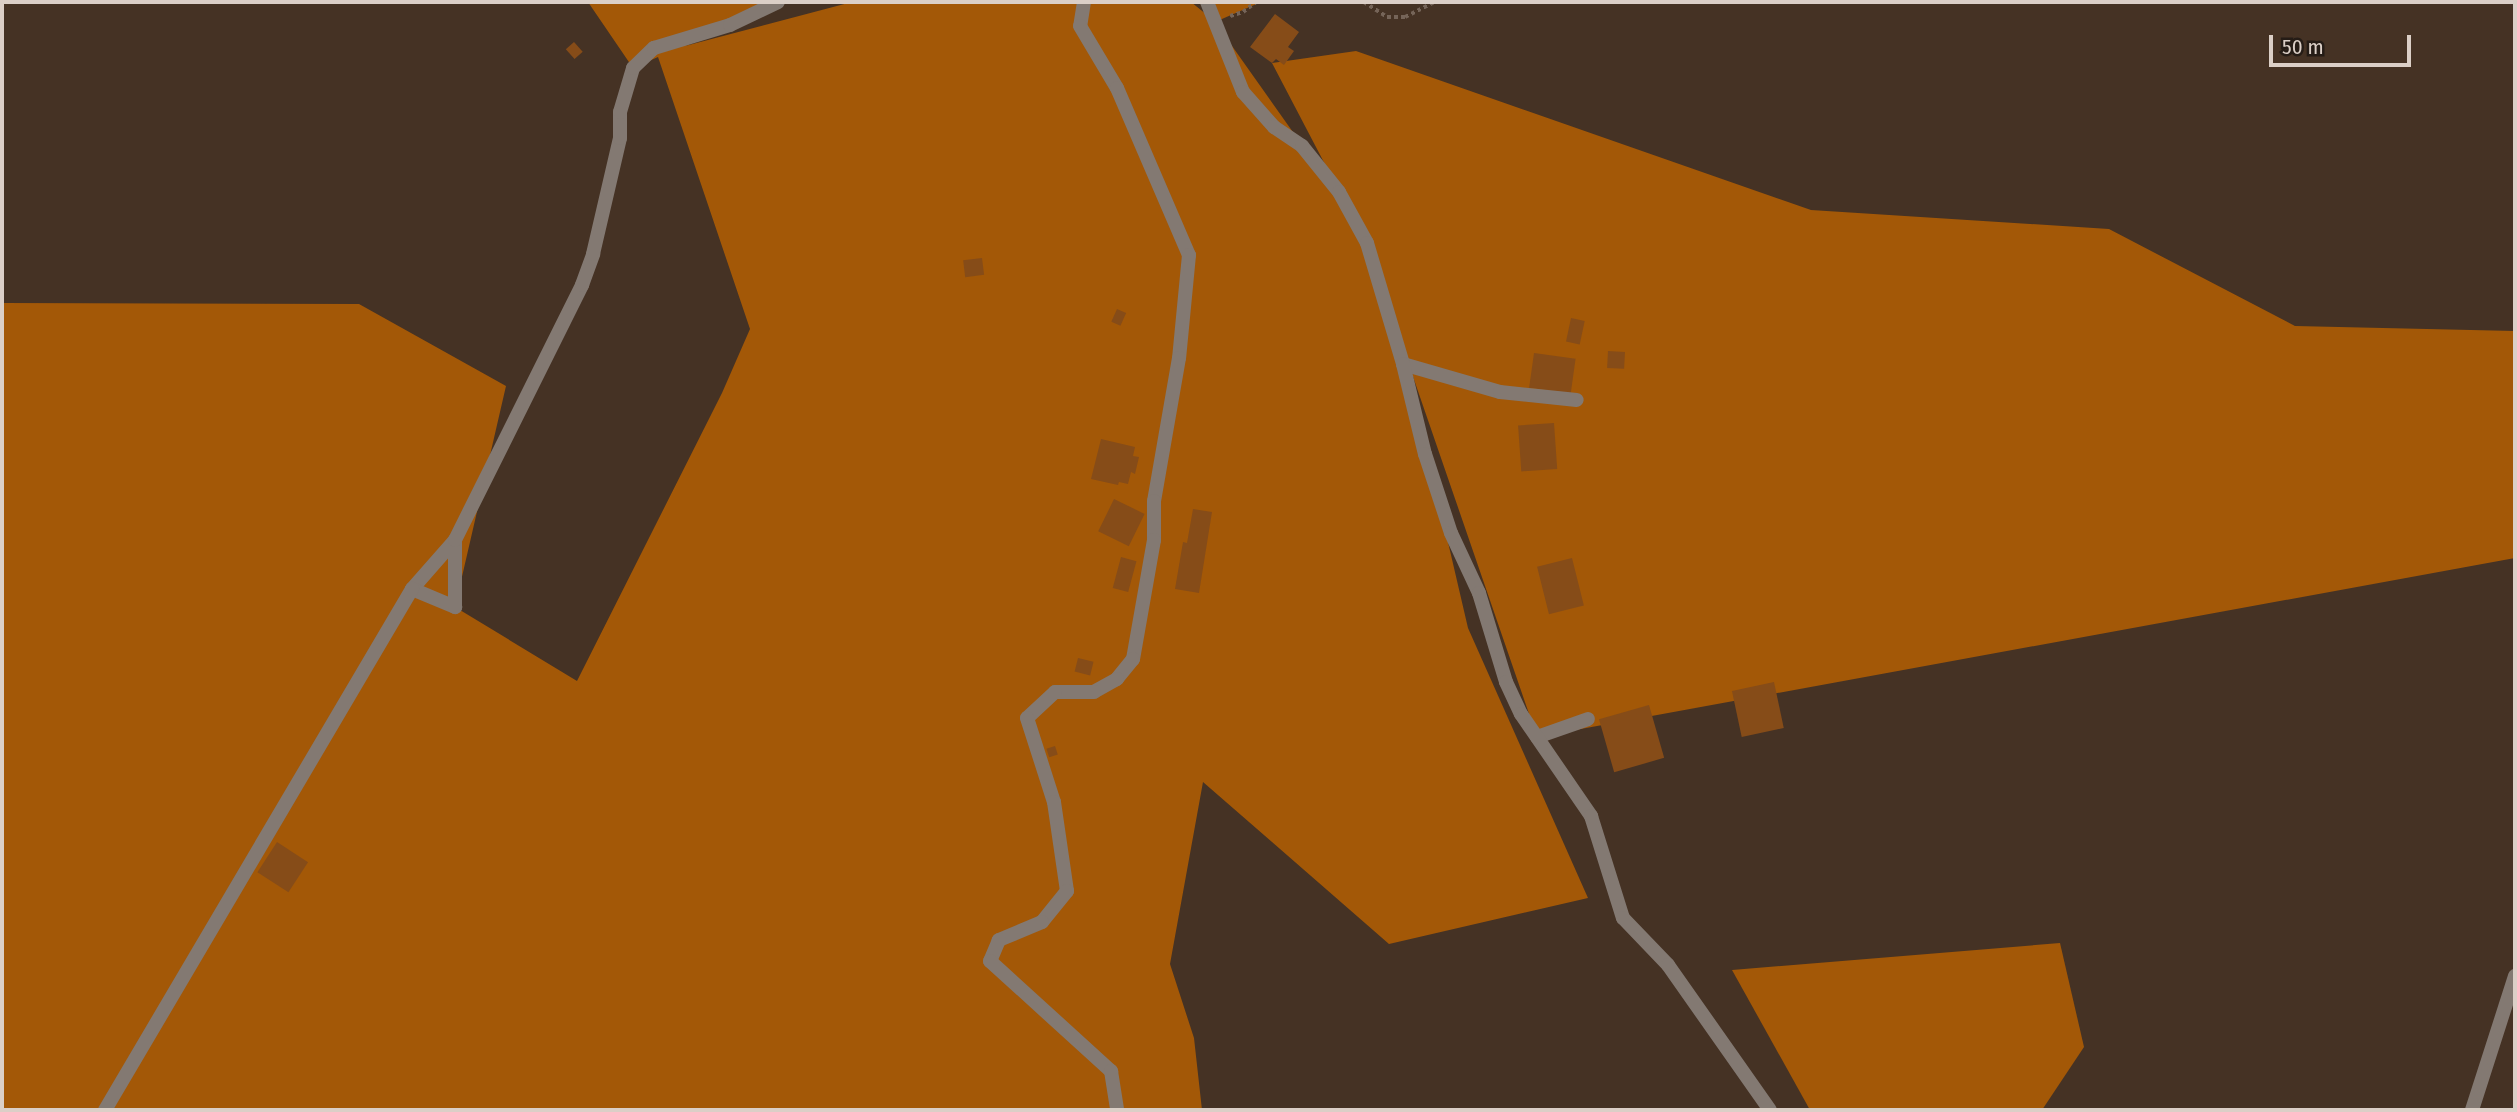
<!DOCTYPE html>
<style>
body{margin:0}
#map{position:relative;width:2517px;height:1112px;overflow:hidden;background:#453224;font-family:"Fira Sans Condensed",sans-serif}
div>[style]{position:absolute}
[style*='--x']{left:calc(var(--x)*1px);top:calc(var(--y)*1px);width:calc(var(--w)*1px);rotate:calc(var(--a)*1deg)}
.forest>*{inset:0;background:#a35807}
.building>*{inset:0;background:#864c18;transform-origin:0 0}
.path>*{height:3.5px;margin-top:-1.75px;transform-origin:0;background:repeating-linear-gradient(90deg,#756458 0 3.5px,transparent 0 7px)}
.minor>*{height:14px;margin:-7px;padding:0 7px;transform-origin:7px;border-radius:7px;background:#837972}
.tertiary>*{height:14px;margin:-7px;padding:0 7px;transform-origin:7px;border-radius:7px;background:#837972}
span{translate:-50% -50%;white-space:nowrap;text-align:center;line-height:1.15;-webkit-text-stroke:6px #251c16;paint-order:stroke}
.frame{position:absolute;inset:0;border:4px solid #dbcfc7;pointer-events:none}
.scale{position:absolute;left:2269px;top:35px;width:142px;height:32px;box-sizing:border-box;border:4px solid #dbcfc7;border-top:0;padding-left:9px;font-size:21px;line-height:24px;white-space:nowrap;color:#dbcfc7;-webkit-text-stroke:5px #251c16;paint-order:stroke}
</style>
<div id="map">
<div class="forest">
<div style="clip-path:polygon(588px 2px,783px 2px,685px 46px,852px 2px,1191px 2px,1212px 19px,1201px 2px,1261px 2px,1215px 22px,1351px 214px,1272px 63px,1356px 51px,1811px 210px,2109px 229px,2295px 326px,2515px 331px,2515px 558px,1537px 737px,1367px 243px,1424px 439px,1468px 628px,1588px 898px,1389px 944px,1203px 782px,1170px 964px,1194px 1038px,1202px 1110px,2px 1110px,2px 303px,359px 304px,506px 386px,455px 607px,577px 681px,722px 393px,750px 329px,658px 57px,633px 68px)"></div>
<div style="clip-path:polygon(2060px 943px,2084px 1047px,2042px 1110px,1810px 1110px,1732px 970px)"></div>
</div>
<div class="building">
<div style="clip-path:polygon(1275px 14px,1299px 32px,1288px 47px,1294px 51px,1284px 65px,1276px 59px,1272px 63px,1250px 47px)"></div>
<div style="left:574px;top:42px;width:13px;height:11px;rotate:48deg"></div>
<div style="left:982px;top:258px;width:17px;height:19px;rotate:83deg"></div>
<div style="left:1117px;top:309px;width:10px;height:14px;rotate:24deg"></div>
<div style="left:1571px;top:318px;width:14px;height:24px;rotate:12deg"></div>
<div style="left:1608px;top:351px;width:17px;height:17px;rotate:3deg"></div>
<div style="left:1534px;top:353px;width:42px;height:35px;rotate:8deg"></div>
<div style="left:1554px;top:423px;width:46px;height:36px;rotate:86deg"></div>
<div style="clip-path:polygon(1101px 439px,1135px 447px,1133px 456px,1139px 457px,1135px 474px,1131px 472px,1128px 484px,1119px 482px,1118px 485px,1091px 479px)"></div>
<div style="left:1114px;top:499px;width:34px;height:36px;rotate:26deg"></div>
<div style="clip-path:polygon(1193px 509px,1212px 512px,1199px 593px,1175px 589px,1183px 542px,1187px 543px)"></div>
<div style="left:1121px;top:557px;width:16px;height:32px;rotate:15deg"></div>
<div style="left:1572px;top:558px;width:49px;height:36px;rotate:76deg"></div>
<div style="left:1078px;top:658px;width:16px;height:14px;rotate:14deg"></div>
<div style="left:1774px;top:682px;width:47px;height:43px;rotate:78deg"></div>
<div style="left:1649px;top:705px;width:55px;height:52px;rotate:74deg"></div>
<div style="left:1055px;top:746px;width:9px;height:9px;rotate:72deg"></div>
<div style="left:277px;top:842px;width:37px;height:36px;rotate:33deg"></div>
</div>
<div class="path">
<div style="--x:1364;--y:2;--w:27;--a:33"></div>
<div style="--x:1387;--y:17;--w:18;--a:0"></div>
<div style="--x:1405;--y:17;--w:34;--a:-27"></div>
<div style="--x:1230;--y:16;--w:14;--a:-17"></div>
<div style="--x:1243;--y:12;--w:16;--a:-38"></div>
</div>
<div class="minor">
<div style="--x:1084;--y:2;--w:24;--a:99"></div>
<div style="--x:1080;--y:26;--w:72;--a:59.2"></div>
<div style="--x:1117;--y:88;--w:182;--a:66.7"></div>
<div style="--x:1189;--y:255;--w:103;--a:95.5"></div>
<div style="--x:1179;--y:358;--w:145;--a:99.9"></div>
<div style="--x:1154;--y:501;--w:39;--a:90"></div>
<div style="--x:1154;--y:540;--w:121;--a:100"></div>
<div style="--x:1133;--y:659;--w:26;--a:129"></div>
<div style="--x:1117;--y:679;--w:26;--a:151"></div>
<div style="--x:1094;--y:692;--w:39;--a:180"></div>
<div style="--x:1055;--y:692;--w:38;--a:137"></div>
<div style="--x:1027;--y:718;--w:88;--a:72.2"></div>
<div style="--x:1054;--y:802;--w:90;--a:81.7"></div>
<div style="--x:1067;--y:891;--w:40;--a:129"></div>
<div style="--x:1042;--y:922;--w:47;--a:157.3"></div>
<div style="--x:999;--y:940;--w:23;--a:113"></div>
<div style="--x:990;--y:961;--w:164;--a:42.3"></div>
<div style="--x:1111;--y:1071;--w:39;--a:81"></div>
<div style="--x:1403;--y:364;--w:101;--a:16.1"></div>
<div style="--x:1500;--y:392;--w:77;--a:5.9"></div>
<div style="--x:455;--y:540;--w:65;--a:131.3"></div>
<div style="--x:412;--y:589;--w:47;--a:22.7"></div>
<div style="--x:455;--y:607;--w:67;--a:-90"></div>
<div style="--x:455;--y:540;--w:285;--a:-63.5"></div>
<div style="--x:582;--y:285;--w:33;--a:-70"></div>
<div style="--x:593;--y:254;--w:119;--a:-76.9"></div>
<div style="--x:620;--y:138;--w:26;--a:-90"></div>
<div style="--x:620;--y:112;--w:46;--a:-73.5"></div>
<div style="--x:633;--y:68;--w:29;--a:-44"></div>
<div style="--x:654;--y:48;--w:79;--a:-16.8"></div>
<div style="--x:730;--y:25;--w:53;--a:-25.6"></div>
<div style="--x:1537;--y:737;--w:54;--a:-19.4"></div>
<div style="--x:105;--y:1110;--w:605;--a:-59.49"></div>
</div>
<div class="tertiary">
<div style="--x:1207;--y:2;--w:97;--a:68.2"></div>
<div style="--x:1243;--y:92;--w:47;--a:48.5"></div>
<div style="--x:1274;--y:127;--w:34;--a:34"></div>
<div style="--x:1302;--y:146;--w:59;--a:51.2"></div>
<div style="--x:1339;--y:192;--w:58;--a:61.2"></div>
<div style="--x:1367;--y:243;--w:126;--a:73.4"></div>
<div style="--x:1403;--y:364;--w:93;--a:76.3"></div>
<div style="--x:1425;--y:454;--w:83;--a:71.8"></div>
<div style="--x:1451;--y:533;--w:66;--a:65"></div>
<div style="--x:1479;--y:593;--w:93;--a:73.1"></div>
<div style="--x:1506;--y:682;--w:35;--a:65"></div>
<div style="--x:1521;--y:714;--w:124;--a:55.5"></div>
<div style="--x:1591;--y:816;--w:107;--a:72.6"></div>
<div style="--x:1623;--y:918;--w:65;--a:46.2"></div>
<div style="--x:1668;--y:965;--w:177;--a:54.9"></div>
<div style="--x:2472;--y:1110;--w:141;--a:-72.2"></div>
</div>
<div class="frame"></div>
<div class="scale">50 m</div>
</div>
